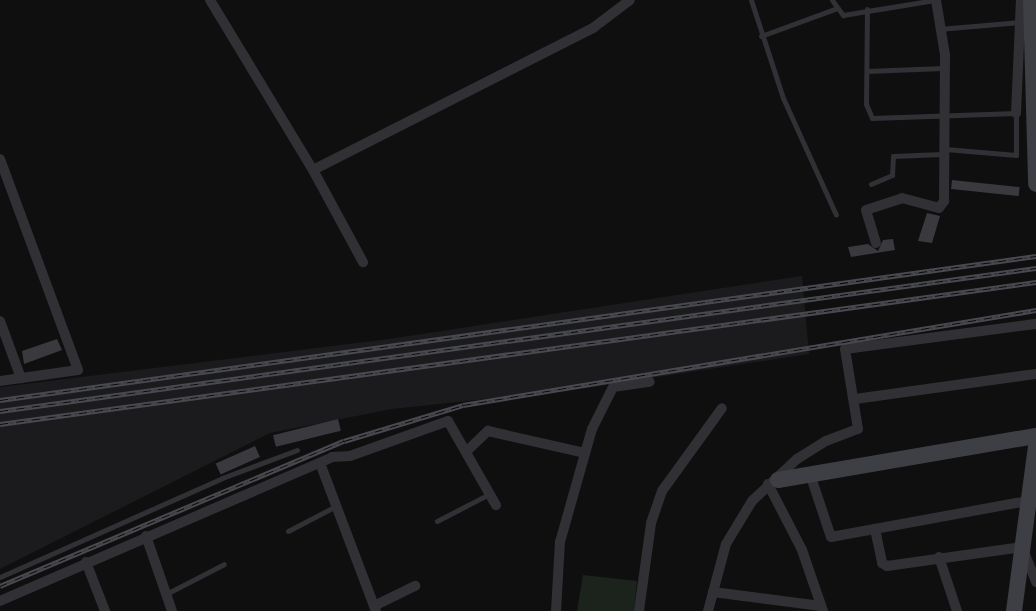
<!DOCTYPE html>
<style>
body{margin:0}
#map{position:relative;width:1036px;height:611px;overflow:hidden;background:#0f0f10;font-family:"Titillium Web",sans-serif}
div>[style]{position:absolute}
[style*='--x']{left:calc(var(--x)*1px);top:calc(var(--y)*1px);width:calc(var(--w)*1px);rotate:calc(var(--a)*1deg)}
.built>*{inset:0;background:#1b1b1d}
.green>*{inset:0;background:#1c231d}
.building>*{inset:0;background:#39393e;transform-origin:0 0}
.lane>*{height:5px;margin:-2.5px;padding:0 2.5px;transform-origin:2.5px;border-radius:2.5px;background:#303035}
.street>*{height:10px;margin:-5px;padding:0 5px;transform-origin:5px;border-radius:5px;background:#303035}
.secondary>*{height:16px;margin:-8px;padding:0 8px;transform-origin:8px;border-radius:8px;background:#3e3f45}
.rail>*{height:5px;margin-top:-2.5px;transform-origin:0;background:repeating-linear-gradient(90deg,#0a0a0b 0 8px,#494a50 0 16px);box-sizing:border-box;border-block:2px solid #494a50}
span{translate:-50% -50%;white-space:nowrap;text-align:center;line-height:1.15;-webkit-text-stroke:5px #0a0a0b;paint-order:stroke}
</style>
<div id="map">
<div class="built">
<div style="clip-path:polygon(802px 276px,809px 354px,572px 390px,392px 409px,270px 433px,0 569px,0 387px,389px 339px)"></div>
</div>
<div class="green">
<div style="clip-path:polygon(583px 575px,637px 581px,634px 611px,577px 611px)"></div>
</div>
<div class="building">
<div style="left:952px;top:180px;width:68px;height:9px;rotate:6deg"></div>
<div style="clip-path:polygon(927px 213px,940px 216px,932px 243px,918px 241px)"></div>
<div style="clip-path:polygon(893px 239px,895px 250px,851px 257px,848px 247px,868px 244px,878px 251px,883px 240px)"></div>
<div style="clip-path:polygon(57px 339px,62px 350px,24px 364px,22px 351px)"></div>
<div style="left:338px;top:419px;width:12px;height:67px;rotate:76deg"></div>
<div style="left:255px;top:446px;width:12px;height:43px;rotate:66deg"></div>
</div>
<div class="lane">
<div style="--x:751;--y:0;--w:103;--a:71.9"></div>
<div style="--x:783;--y:98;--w:128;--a:65.6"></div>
<div style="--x:832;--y:0;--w:19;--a:54"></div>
<div style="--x:843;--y:15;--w:93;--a:-9.3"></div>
<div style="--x:867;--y:9;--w:95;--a:90.6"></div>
<div style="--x:866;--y:104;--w:15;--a:67"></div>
<div style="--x:872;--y:118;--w:144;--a:-2"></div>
<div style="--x:1016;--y:113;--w:42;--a:90"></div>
<div style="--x:1016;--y:155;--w:71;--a:-175.2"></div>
<div style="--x:939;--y:29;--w:81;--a:-4.9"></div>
<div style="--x:761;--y:36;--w:81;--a:-20.2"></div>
<div style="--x:867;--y:71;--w:76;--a:-2.3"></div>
<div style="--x:871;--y:184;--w:23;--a:-23"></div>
<div style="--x:892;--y:175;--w:19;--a:-87"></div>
<div style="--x:893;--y:156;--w:49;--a:-2.3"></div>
<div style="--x:437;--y:521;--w:59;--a:-27.4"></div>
<div style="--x:288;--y:531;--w:54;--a:-27.5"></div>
<div style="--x:0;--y:577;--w:243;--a:-24"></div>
<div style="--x:222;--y:478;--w:80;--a:-20.5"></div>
<div style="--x:166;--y:594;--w:65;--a:-27.3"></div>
</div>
<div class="street">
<div style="--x:210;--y:0;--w:199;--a:58.8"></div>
<div style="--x:313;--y:170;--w:105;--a:61.5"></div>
<div style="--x:1016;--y:113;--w:113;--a:-87.5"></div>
<div style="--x:0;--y:159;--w:225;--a:69.7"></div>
<div style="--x:78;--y:370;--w:79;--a:172"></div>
<div style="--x:313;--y:170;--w:314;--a:-26.9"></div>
<div style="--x:593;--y:28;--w:46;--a:-37.1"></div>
<div style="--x:876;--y:243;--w:34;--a:-107"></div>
<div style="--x:866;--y:210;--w:38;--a:-18"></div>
<div style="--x:902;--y:198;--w:38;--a:15"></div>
<div style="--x:939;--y:208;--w:9;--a:-54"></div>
<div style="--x:944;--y:201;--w:146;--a:-89.6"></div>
<div style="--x:945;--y:55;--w:56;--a:-99.3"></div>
<div style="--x:0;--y:321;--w:61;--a:69.8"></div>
<div style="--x:855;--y:399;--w:183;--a:-7.9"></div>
<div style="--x:468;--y:450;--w:28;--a:-44"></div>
<div style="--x:488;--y:431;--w:99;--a:12.8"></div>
<div style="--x:320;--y:463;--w:158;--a:69.3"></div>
<div style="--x:810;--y:474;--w:66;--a:71.6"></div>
<div style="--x:831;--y:537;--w:204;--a:-10.4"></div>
<div style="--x:768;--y:484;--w:74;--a:62.7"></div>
<div style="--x:802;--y:550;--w:65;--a:71"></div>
<div style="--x:875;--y:529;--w:35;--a:78"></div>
<div style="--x:882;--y:563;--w:6;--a:31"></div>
<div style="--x:887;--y:566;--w:136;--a:-8"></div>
<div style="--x:1022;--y:547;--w:38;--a:68"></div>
<div style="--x:146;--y:536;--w:79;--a:70.9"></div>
<div style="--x:939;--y:557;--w:57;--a:71.6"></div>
<div style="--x:86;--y:562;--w:53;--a:68.8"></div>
<div style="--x:713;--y:592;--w:109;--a:7.4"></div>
<div style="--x:0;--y:601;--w:362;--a:-23.4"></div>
<div style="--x:332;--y:457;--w:18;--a:-3"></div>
<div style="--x:350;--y:456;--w:104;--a:-19.7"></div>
<div style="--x:448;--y:421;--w:97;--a:60.3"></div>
<div style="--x:374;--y:606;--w:46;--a:-26"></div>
<div style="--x:556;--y:611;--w:69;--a:-86.7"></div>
<div style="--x:560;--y:542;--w:117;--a:-74.2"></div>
<div style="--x:592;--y:429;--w:47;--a:-63.4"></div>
<div style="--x:613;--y:387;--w:37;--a:-8"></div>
<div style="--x:639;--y:611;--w:89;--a:-82.2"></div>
<div style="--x:651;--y:523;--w:34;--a:-71"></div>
<div style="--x:662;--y:491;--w:102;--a:-54.1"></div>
<div style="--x:708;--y:611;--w:69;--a:-75"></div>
<div style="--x:726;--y:544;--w:50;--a:-58.8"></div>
<div style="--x:752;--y:501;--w:62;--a:-43"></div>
<div style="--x:797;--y:459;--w:34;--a:-32"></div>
<div style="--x:826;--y:441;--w:34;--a:-21"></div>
<div style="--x:858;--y:429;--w:81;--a:-99.2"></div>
<div style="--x:845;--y:349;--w:193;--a:-7.5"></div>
</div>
<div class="secondary">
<div style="--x:1031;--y:0;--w:184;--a:88.4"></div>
<div style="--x:778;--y:480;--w:262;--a:-9.7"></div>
<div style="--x:1014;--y:611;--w:165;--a:-82.4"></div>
</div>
<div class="rail">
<div style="--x:0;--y:400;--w:1046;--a:-7.91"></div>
<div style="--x:0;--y:411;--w:1046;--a:-7.86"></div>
<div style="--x:0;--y:424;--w:1046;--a:-7.8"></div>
<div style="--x:0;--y:586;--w:373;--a:-22.9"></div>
<div style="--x:344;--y:441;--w:124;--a:-16.8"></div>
<div style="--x:463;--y:405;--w:581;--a:-9.41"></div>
</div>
</div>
